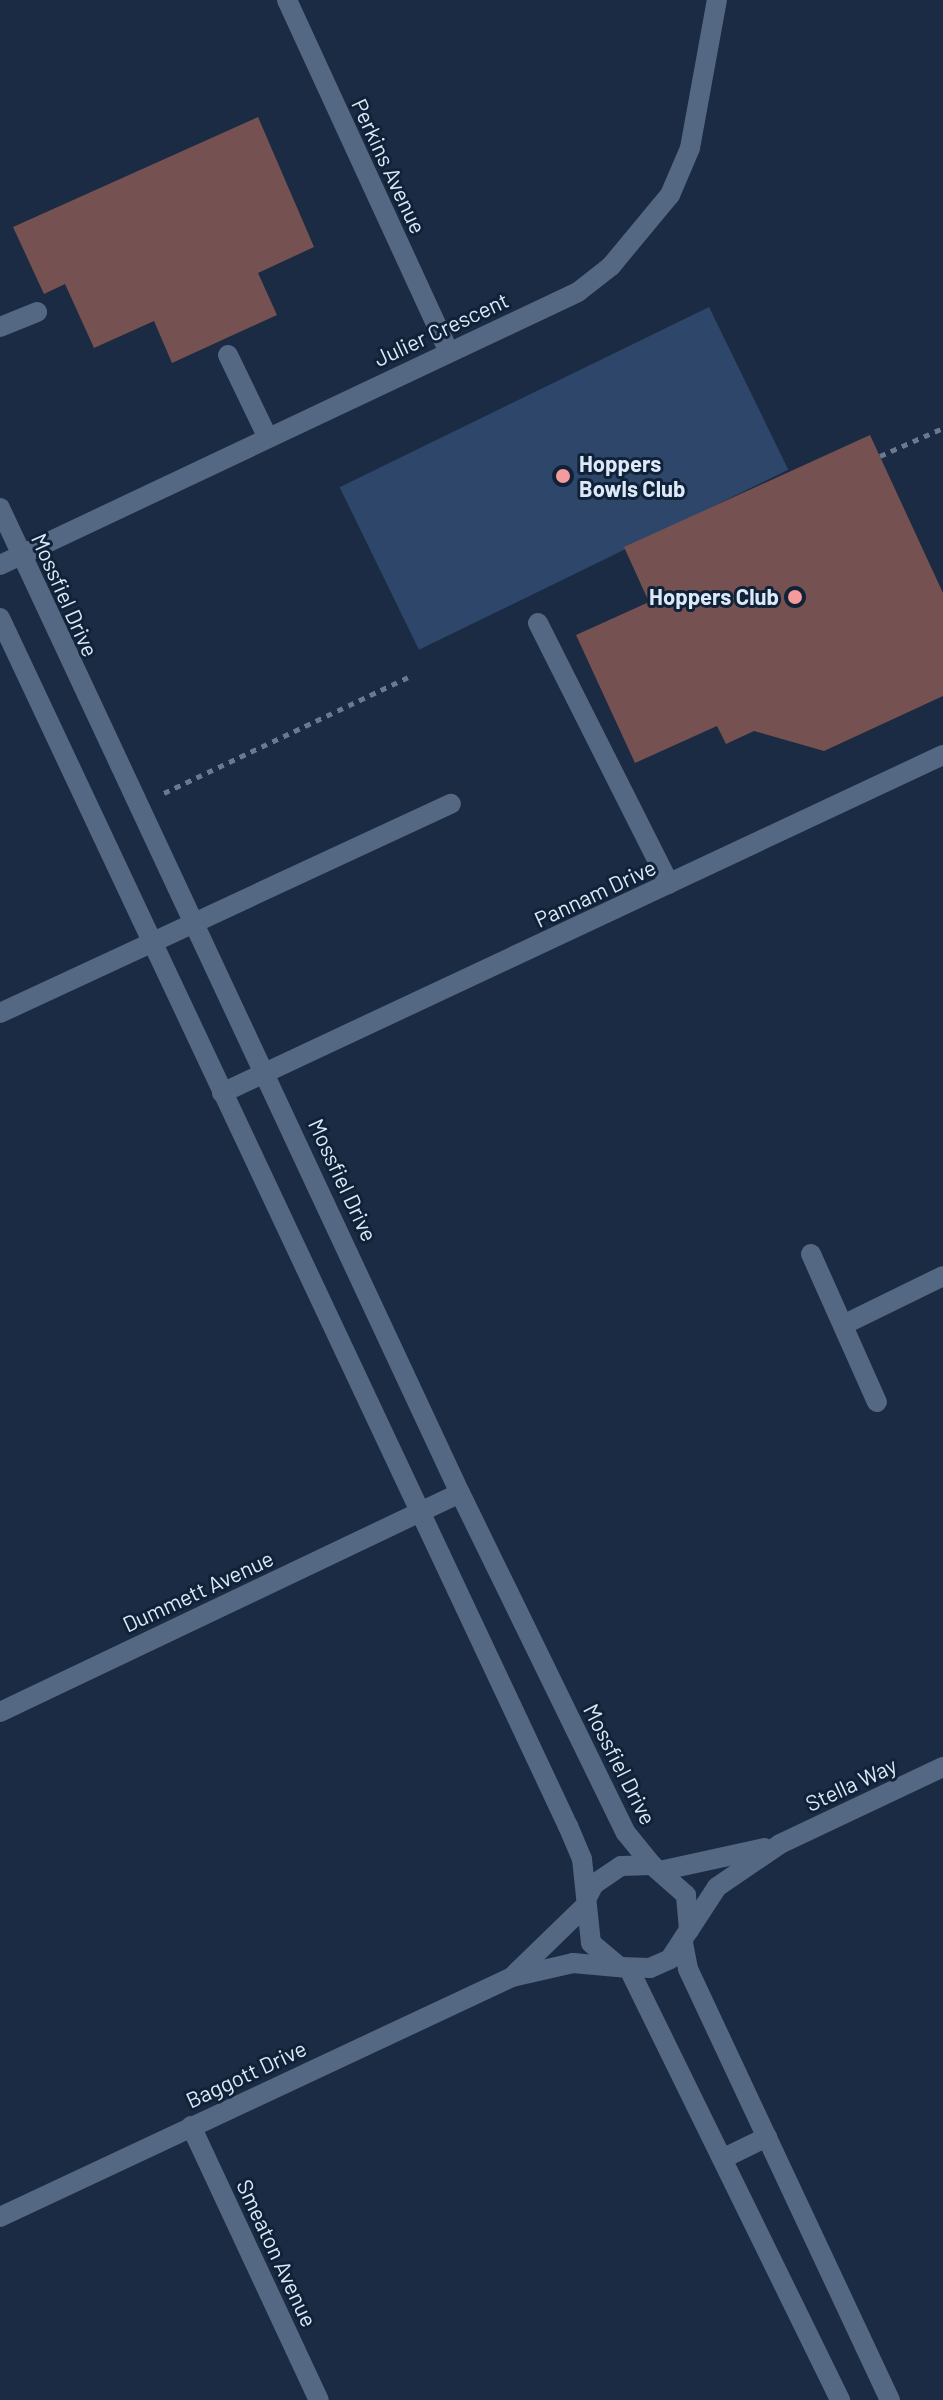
<!DOCTYPE html>
<style>
body{margin:0}
#map{position:relative;width:943px;height:2400px;overflow:hidden;background:#1a2b43;font-family:Barlow,sans-serif}
div>[style]{position:absolute}
[style*='--x']{left:calc(var(--x)*1px);top:calc(var(--y)*1px);width:calc(var(--w)*1px);rotate:calc(var(--a)*1deg)}
.green>*{inset:0;background:#2d4669;transform-origin:0 0}
.building>*{inset:0;background:#765151}
.path>*{height:5px;margin-top:-2.5px;transform-origin:0;background:repeating-linear-gradient(90deg,#6b798e 0 6px,transparent 0 12px)}
.minor>*{height:20px;margin:-10px;padding:0 10px;transform-origin:10px;border-radius:10px;background:#546883}
.dots>*{width:22px;height:22px;translate:-50% -50%;box-sizing:border-box;border:4px solid #102238;border-radius:50%}
span{translate:-50% -50%;white-space:nowrap;text-align:center;line-height:1.15;-webkit-text-stroke:6px #102238;paint-order:stroke}
.street-label{font-size:22px;color:#dde8f8}
.poi-label{font-size:22px;color:#dde8f8;font-weight:700}
.left{translate:0 -50%;text-align:left}
.right{translate:-100% -50%;text-align:right}
</style>
<div id="map">
<div class="green">
<div style="left:709px;top:307px;width:181px;height:411px;rotate:64deg"></div>
</div>
<div class="building">
<div style="clip-path:polygon(258px 117px,314px 247px,258px 273px,277px 315px,172px 363px,154px 321px,94px 348px,65px 284px,44px 294px,13px 227px)"></div>
<div style="clip-path:polygon(870px 435px,943px 593px,943px 696px,824px 751px,754px 731px,726px 744px,717px 726px,635px 763px,576px 635px,649px 602px,624px 547px)"></div>
</div>
<div class="path">
<div style="--x:880;--y:456;--w:69;--a:-24"></div>
<div style="--x:164;--y:793;--w:270;--a:-25.4"></div>
</div>
<div class="minor">
<div style="--x:287;--y:0;--w:387;--a:65.3"></div>
<div style="--x:0;--y:327;--w:40;--a:-22"></div>
<div style="--x:228;--y:355;--w:90;--a:64.3"></div>
<div style="--x:0;--y:508;--w:1087;--a:64.97"></div>
<div style="--x:460;--y:1493;--w:378;--a:64"></div>
<div style="--x:626;--y:1833;--w:41;--a:50.9"></div>
<div style="--x:0;--y:565;--w:639;--a:-25.28"></div>
<div style="--x:578;--y:292;--w:42;--a:-38.2"></div>
<div style="--x:611;--y:266;--w:92;--a:-50.3"></div>
<div style="--x:670;--y:195;--w:51;--a:-66.9"></div>
<div style="--x:690;--y:148;--w:150;--a:-79.7"></div>
<div style="--x:0;--y:618;--w:1335;--a:64.82"></div>
<div style="--x:568;--y:1826;--w:36;--a:67"></div>
<div style="--x:582;--y:1859;--w:84;--a:83.9"></div>
<div style="--x:591;--y:1943;--w:38;--a:40"></div>
<div style="--x:620;--y:1967;--w:30;--a:2"></div>
<div style="--x:650;--y:1968;--w:22;--a:-24"></div>
<div style="--x:670;--y:1959;--w:35;--a:-57"></div>
<div style="--x:689;--y:1930;--w:35;--a:-95"></div>
<div style="--x:686;--y:1895;--w:45;--a:-138.6"></div>
<div style="--x:652;--y:1865;--w:31;--a:178"></div>
<div style="--x:621;--y:1866;--w:32;--a:146"></div>
<div style="--x:594;--y:1884;--w:16;--a:117"></div>
<div style="--x:538;--y:623;--w:292;--a:63.3"></div>
<div style="--x:0;--y:1013;--w:497;--a:-24.9"></div>
<div style="--x:222;--y:1093;--w:796;--a:-25.12"></div>
<div style="--x:811;--y:1254;--w:162;--a:66"></div>
<div style="--x:843;--y:1325;--w:111;--a:-26.1"></div>
<div style="--x:0;--y:1712;--w:509;--a:-25.46"></div>
<div style="--x:664;--y:1870;--w:103;--a:-12.3"></div>
<div style="--x:689;--y:1930;--w:51;--a:-56.9"></div>
<div style="--x:717;--y:1887;--w:76;--a:-34.3"></div>
<div style="--x:780;--y:1844;--w:180;--a:-25.3"></div>
<div style="--x:683;--y:1943;--w:26;--a:79"></div>
<div style="--x:688;--y:1969;--w:476;--a:64.9"></div>
<div style="--x:629;--y:1969;--w:480;--a:63.9"></div>
<div style="--x:515;--y:1974;--w:96;--a:-44.2"></div>
<div style="--x:191;--y:2126;--w:302;--a:65"></div>
<div style="--x:724;--y:2158;--w:48;--a:-26"></div>
<div style="--x:0;--y:2217;--w:565;--a:-25.11"></div>
<div style="--x:512;--y:1977;--w:63;--a:-12.9"></div>
<div style="--x:573;--y:1963;--w:44;--a:5.2"></div>
</div>
<div class="dots">
<div style="left:563px;top:476px;background:#f59b9c"></div>
<div style="left:795px;top:597px;background:#f59b9c"></div>
</div>
<div class="street-label">
<span style="left:389px;top:166px;rotate:65deg">Perkins Avenue</span>
<span style="left:441px;top:329px;rotate:-25deg">Julier Crescent</span>
<span style="left:65px;top:595px;rotate:66deg">Mossfiel Drive</span>
<span style="left:595px;top:893px;rotate:-25deg">Pannam Drive</span>
<span style="left:343px;top:1180px;rotate:65deg">Mossfiel Drive</span>
<span style="left:198px;top:1591px;rotate:-25deg">Dummett Avenue</span>
<span style="left:620px;top:1764px;rotate:63deg">Mossfiel Drive</span>
<span style="left:851px;top:1784px;rotate:-25deg">Stella Way</span>
<span style="left:246px;top:2074px;rotate:-25deg">Baggott Drive</span>
<span style="left:277px;top:2253px;rotate:65deg">Smeaton Avenue</span>
</div>
<div class="poi-label">
<span class="left" style="left:579px;top:476px">Hoppers<br>Bowls Club</span>
<span class="right" style="left:779px;top:597px">Hoppers Club</span>
</div>
</div>
